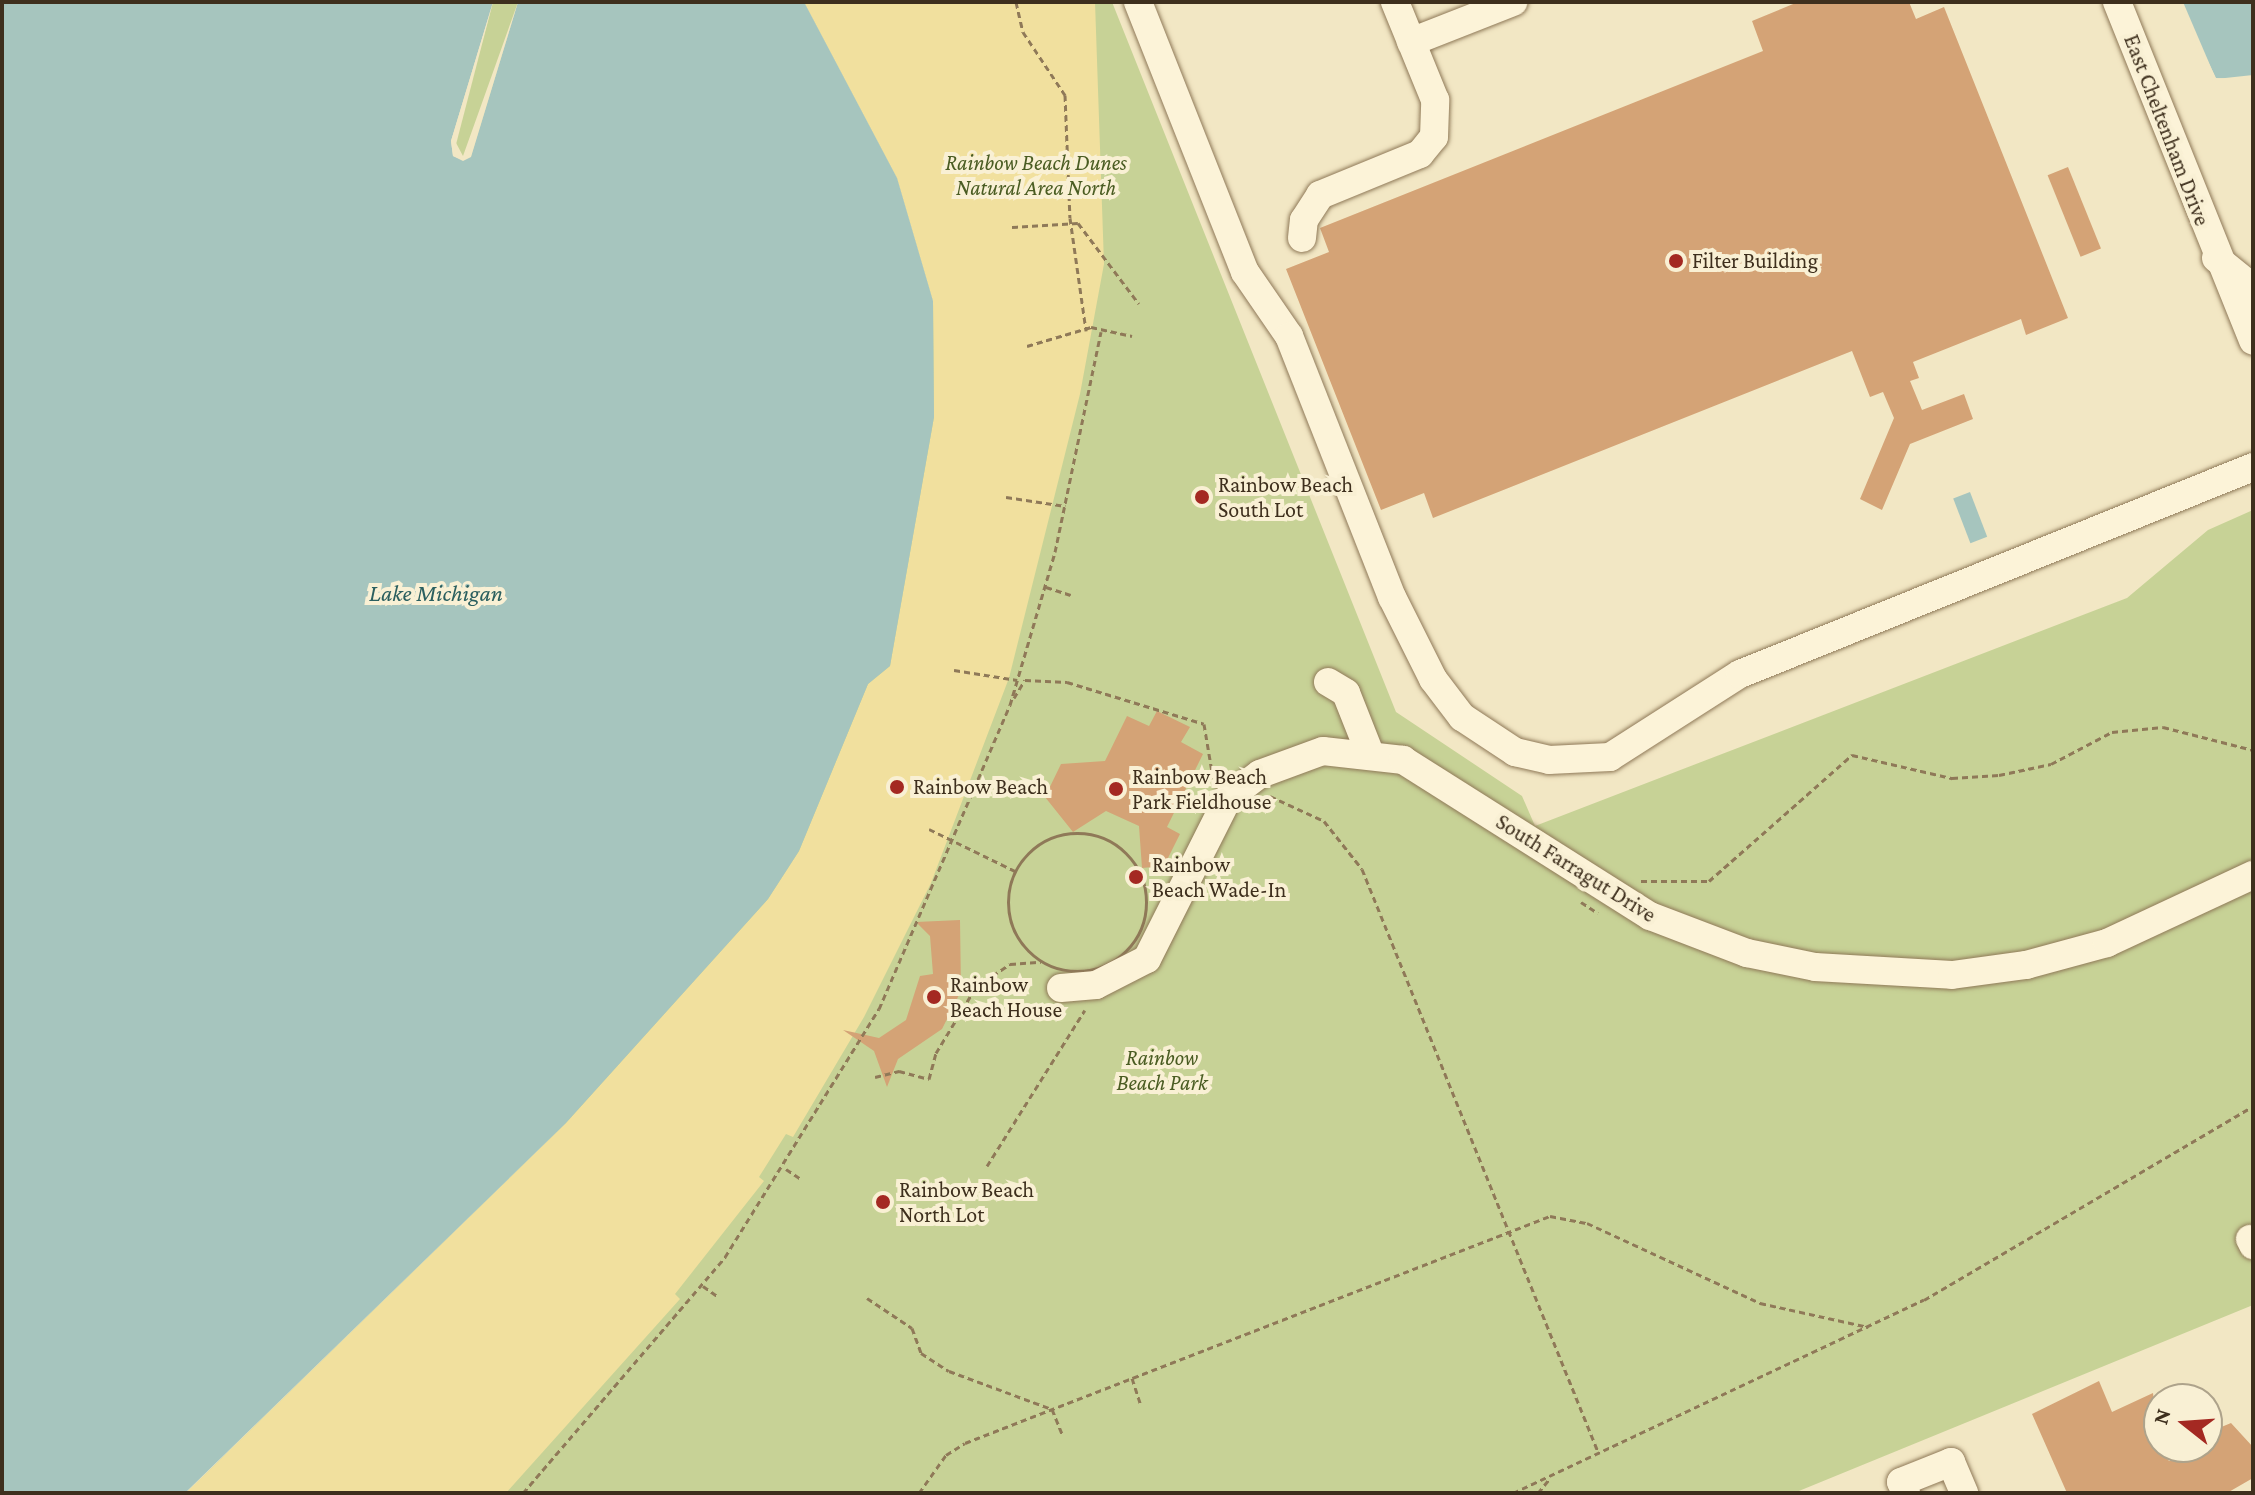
<!DOCTYPE html>
<style>
body{margin:0}
#map{position:relative;width:2255px;height:1495px;overflow:hidden;background:#f2e7c4;font-family:"Crimson Pro",serif}
div>[style]{position:absolute}
[style*='--x']{left:calc(var(--x)*1px);top:calc(var(--y)*1px);width:calc(var(--w)*1px);rotate:calc(var(--a)*1deg)}
.green>*{inset:0;background:#c7d296}
.sand>*{inset:0;background:#f1e09e}
.water>*{inset:0;background:#a6c5be;transform-origin:0 0}
.pier>*{inset:0;background:#f2e7c4}
.building>*{inset:0;background:#d4a376;transform-origin:0 0}
.path>*{height:3px;margin-top:-1.5px;transform-origin:0;background:repeating-linear-gradient(90deg,#8f7958 0 6px,transparent 0 10px)}
.path>.ring{margin:-1.5px;padding:0;box-sizing:content-box;background:none;border:3px solid #8f7958;border-radius:50%}
.roads{filter:drop-shadow(0 0 2px #8f7958) drop-shadow(0 0 2px #8f7958)}
.minor>*{height:28px;margin:-14px;padding:0 14px;transform-origin:14px;border-radius:14px;background:#fcf3d8}
.dots>*{width:22px;height:22px;translate:-50% -50%;box-sizing:border-box;border:4px solid #f9f0d4;border-radius:50%}
span{translate:-50% -50%;white-space:nowrap;text-align:center;line-height:1.15;-webkit-text-stroke:8px #f9f0d4;paint-order:stroke}
.street-label{font-size:22px;color:#3e2f1d}
.park-label{font-size:22px;color:#4a5c22;font-style:italic}
.poi-label{font-size:22px;color:#3e2f1d}
.left{translate:0 -50%;text-align:left}
.water-label{font-size:24px;color:#2b5f5f;font-style:italic}
.frame{position:absolute;inset:0;border:4px solid #3e2f1d;pointer-events:none}
.north{position:absolute;left:2143px;top:1383px;width:80px;height:80px;box-sizing:border-box;background:#f9f0d4;border:2px solid #aea38b;border-radius:50%;rotate:287deg;font-size:22px;font-weight:700;line-height:32px;text-align:center;color:#3e2f1d}
.north::after{content:'';display:block;margin:auto;width:28px;height:36px;background:#a42922;clip-path:polygon(50% 0,100% 100%,50% 72%,0 100%)}
</style>
<div id="map">
<div class="green">
<div style="clip-path:polygon(493px 2px,518px 2px,471px 157px,453px 156px)"></div>
<div style="clip-path:polygon(804px 2px,1112px 2px,1396px 712px,1522px 796px,1535px 826px,2127px 598px,2208px 530px,2253px 510px,2253px 1305px,1794px 1493px,186px 1493px,565px 1124px,933px 301px,897px 178px)"></div>
</div>
<div class="sand">
<div style="clip-path:polygon(804px 2px,1095px 2px,1104px 264px,1080px 394px,1009px 678px,931px 883px,864px 1017px,793px 1137px,786px 1134px,759px 1177px,764px 1181px,675px 1294px,680px 1299px,506px 1493px,186px 1493px,565px 1124px,768px 899px,799px 851px,868px 684px,890px 666px,934px 417px,933px 301px,897px 178px)"></div>
</div>
<div class="water">
<div style="clip-path:polygon(2px 2px,493px 2px,451px 141px,453px 156px,463px 160px,471px 156px,518px 2px,804px 2px,897px 178px,933px 301px,934px 417px,890px 666px,868px 684px,799px 851px,768px 899px,565px 1124px,185px 1493px,2px 1493px)"></div>
<div style="clip-path:polygon(2183px 2px,2253px 2px,2253px 75px,2216px 79px)"></div>
<div style="left:1970px;top:492px;width:48px;height:18px;rotate:69deg"></div>
</div>
<div class="pier">
<div style="clip-path:polygon(493px 2px,455px 141px,463px 156px,518px 2px,471px 157px,463px 161px,453px 156px,451px 141px)"></div>
<div style="clip-path:polygon(2179px 2px,2216px 78px,2253px 79px,2213px 81px)"></div>
</div>
<div class="building">
<div style="clip-path:polygon(1798px 2px,1909px 2px,1916px 19px,1944px 7px,2068px 318px,2026px 335px,2021px 319px,1913px 362px,1919px 378px,1910px 381px,1922px 410px,1964px 394px,1973px 419px,1910px 444px,1882px 510px,1860px 499px,1894px 418px,1883px 392px,1870px 397px,1852px 351px,1433px 518px,1424px 493px,1381px 510px,1286px 269px,1329px 252px,1320px 228px,1763px 51px,1752px 21px)"></div>
<div style="left:2068px;top:167px;width:88px;height:22px;rotate:68deg"></div>
<div style="clip-path:polygon(1157px 711px,1190px 727px,1181px 742px,1203px 754px,1167px 827px,1180px 834px,1164px 866px,1142px 868px,1139px 826px,1106px 811px,1073px 832px,1045px 797px,1061px 764px,1105px 761px,1127px 716px,1149px 726px)"></div>
<div style="clip-path:polygon(960px 920px,961px 991px,942px 1029px,898px 1059px,887px 1087px,874px 1051px,843px 1030px,879px 1038px,906px 1020px,920px 976px,933px 974px,930px 936px,916px 922px)"></div>
<div style="clip-path:polygon(2099px 1381px,2112px 1412px,2153px 1393px,2159px 1447px,2169px 1461px,2207px 1447px,2207px 1433px,2231px 1423px,2253px 1447px,2253px 1478px,2227px 1493px,2067px 1493px,2032px 1414px)"></div>
</div>
<div class="path">
<div style="--x:1016;--y:2;--w:31;--a:77"></div>
<div style="--x:1023;--y:32;--w:76;--a:56.3"></div>
<div style="--x:1065;--y:95;--w:123;--a:87.7"></div>
<div style="--x:1070;--y:218;--w:114;--a:81.9"></div>
<div style="--x:1012;--y:227;--w:66;--a:-3.5"></div>
<div style="--x:1078;--y:223;--w:101;--a:53"></div>
<div style="--x:1027;--y:346;--w:67;--a:-16.5"></div>
<div style="--x:1091;--y:327;--w:42;--a:12.4"></div>
<div style="--x:1006;--y:497;--w:60;--a:8.7"></div>
<div style="--x:1046;--y:587;--w:26;--a:18"></div>
<div style="--x:954;--y:670;--w:64;--a:9"></div>
<div style="--x:1014;--y:698;--w:21;--a:-59"></div>
<div style="--x:1025;--y:680;--w:42;--a:2.7"></div>
<div style="--x:1067;--y:682;--w:143;--a:17"></div>
<div style="--x:1204;--y:724;--w:55;--a:80.5"></div>
<div style="--x:1270;--y:796;--w:60;--a:24.8"></div>
<div style="--x:1324;--y:821;--w:61;--a:51.6"></div>
<div style="--x:1362;--y:869;--w:631;--a:67.95"></div>
<div style="--x:929;--y:829;--w:96;--a:26"></div>
<div class="ring" style="left:1008px;top:833px;width:135px;height:135px"></div>
<div style="--x:1641;--y:881;--w:68;--a:0"></div>
<div style="--x:1709;--y:881;--w:191;--a:-41.4"></div>
<div style="--x:1852;--y:755;--w:103;--a:13"></div>
<div style="--x:1952;--y:778;--w:47;--a:-3.7"></div>
<div style="--x:1999;--y:775;--w:53;--a:-11.9"></div>
<div style="--x:2051;--y:764;--w:69;--a:-27.7"></div>
<div style="--x:2112;--y:732;--w:51;--a:-5.6"></div>
<div style="--x:2163;--y:727;--w:93;--a:14.3"></div>
<div style="--x:1581;--y:902;--w:20;--a:33"></div>
<div style="--x:875;--y:1077;--w:25;--a:-14"></div>
<div style="--x:899;--y:1071;--w:31;--a:15"></div>
<div style="--x:929;--y:1079;--w:27;--a:-75"></div>
<div style="--x:936;--y:1053;--w:77;--a:-58.8"></div>
<div style="--x:976;--y:987;--w:41;--a:-34.1"></div>
<div style="--x:1010;--y:964;--w:31;--a:-4"></div>
<div style="--x:987;--y:1166;--w:184;--a:-57.9"></div>
<div style="--x:786;--y:1169;--w:18;--a:34"></div>
<div style="--x:703;--y:1286;--w:19;--a:35"></div>
<div style="--x:867;--y:1298;--w:54;--a:33.7"></div>
<div style="--x:912;--y:1328;--w:27;--a:70"></div>
<div style="--x:921;--y:1353;--w:33;--a:33"></div>
<div style="--x:949;--y:1371;--w:110;--a:20.3"></div>
<div style="--x:1052;--y:1409;--w:29;--a:68"></div>
<div style="--x:1132;--y:1378;--w:28;--a:72"></div>
<div style="--x:523;--y:1493;--w:311;--a:-49.4"></div>
<div style="--x:725;--y:1257;--w:292;--a:-58.2"></div>
<div style="--x:879;--y:1009;--w:331;--a:-66.7"></div>
<div style="--x:1010;--y:705;--w:159;--a:-73.6"></div>
<div style="--x:1055;--y:552;--w:225;--a:-78.2"></div>
<div style="--x:919;--y:1493;--w:47;--a:-54.6"></div>
<div style="--x:946;--y:1455;--w:22;--a:-32"></div>
<div style="--x:965;--y:1443;--w:627;--a:-21.21"></div>
<div style="--x:1550;--y:1216;--w:38;--a:11"></div>
<div style="--x:1587;--y:1223;--w:191;--a:24.8"></div>
<div style="--x:1760;--y:1303;--w:111;--a:12.5"></div>
<div style="--x:1513;--y:1493;--w:454;--a:-25.2"></div>
<div style="--x:1924;--y:1300;--w:382;--a:-30.5"></div>
<div style="--x:1538;--y:1493;--w:19;--a:-51"></div>
</div>
<div class="roads">
<div class="minor">
<div style="--x:1138;--y:2;--w:290;--a:68.4"></div>
<div style="--x:1245;--y:272;--w:78;--a:55.5"></div>
<div style="--x:1289;--y:336;--w:281;--a:68.5"></div>
<div style="--x:1392;--y:597;--w:92;--a:63.4"></div>
<div style="--x:1433;--y:679;--w:48;--a:52.7"></div>
<div style="--x:1462;--y:717;--w:64;--a:33.4"></div>
<div style="--x:1515;--y:752;--w:35;--a:13"></div>
<div style="--x:1549;--y:760;--w:61;--a:-2.8"></div>
<div style="--x:1610;--y:757;--w:154;--a:-32.6"></div>
<div style="--x:1740;--y:674;--w:553;--a:-21.97"></div>
<div style="--x:2117;--y:2;--w:365;--a:68.1"></div>
<div style="--x:1411;--y:42;--w:110;--a:-21.4"></div>
<div style="--x:1302;--y:238;--w:18;--a:-84"></div>
<div style="--x:1304;--y:220;--w:30;--a:-57"></div>
<div style="--x:1320;--y:195;--w:108;--a:-22.3"></div>
<div style="--x:1420;--y:154;--w:22;--a:-51"></div>
<div style="--x:1434;--y:137;--w:37;--a:-88"></div>
<div style="--x:1435;--y:100;--w:106;--a:-112.2"></div>
<div style="--x:2216;--y:258;--w:48;--a:39"></div>
<div style="--x:1328;--y:682;--w:21;--a:31"></div>
<div style="--x:1346;--y:693;--w:62;--a:68.4"></div>
<div style="--x:1061;--y:988;--w:35;--a:-5"></div>
<div style="--x:1096;--y:985;--w:57;--a:-27"></div>
<div style="--x:1147;--y:959;--w:180;--a:-63.3"></div>
<div style="--x:1228;--y:798;--w:40;--a:-37"></div>
<div style="--x:1260;--y:774;--w:67;--a:-20.1"></div>
<div style="--x:1323;--y:751;--w:81;--a:6.4"></div>
<div style="--x:1403;--y:760;--w:292;--a:32.3"></div>
<div style="--x:1650;--y:916;--w:104;--a:20.9"></div>
<div style="--x:1747;--y:953;--w:69;--a:11.6"></div>
<div style="--x:1815;--y:967;--w:137;--a:3.3"></div>
<div style="--x:1952;--y:975;--w:75;--a:-7.7"></div>
<div style="--x:2026;--y:965;--w:84;--a:-15.2"></div>
<div style="--x:2107;--y:943;--w:161;--a:-25"></div>
<div style="--x:2250;--y:1239;--w:7;--a:63"></div>
<div style="--x:1906;--y:1493;--w:12;--a:-114"></div>
<div style="--x:1901;--y:1482;--w:54;--a:-21.8"></div>
<div style="--x:1951;--y:1462;--w:34;--a:67"></div>
</div>
</div>
<div class="dots">
<div style="left:1676px;top:261px;background:#a42922"></div>
<div style="left:1202px;top:497px;background:#a42922"></div>
<div style="left:897px;top:787px;background:#a42922"></div>
<div style="left:1116px;top:789px;background:#a42922"></div>
<div style="left:1136px;top:877px;background:#a42922"></div>
<div style="left:934px;top:997px;background:#a42922"></div>
<div style="left:883px;top:1202px;background:#a42922"></div>
</div>
<div class="street-label">
<span style="left:2167px;top:130px;rotate:69deg">East Cheltenham Drive</span>
<span style="left:1576px;top:868px;rotate:32deg">South Farragut Drive</span>
</div>
<div class="park-label">
<span style="left:1036px;top:175px">Rainbow Beach Dunes<br>Natural Area North</span>
<span style="left:1162px;top:1070px">Rainbow<br>Beach Park</span>
</div>
<div class="poi-label">
<span class="left" style="left:1692px;top:261px">Filter Building</span>
<span class="left" style="left:1218px;top:497px">Rainbow Beach<br>South Lot</span>
<span class="left" style="left:1132px;top:789px">Rainbow Beach<br>Park Fieldhouse</span>
<span class="left" style="left:913px;top:787px">Rainbow Beach</span>
<span class="left" style="left:1152px;top:877px">Rainbow<br>Beach Wade-In</span>
<span class="left" style="left:950px;top:997px">Rainbow<br>Beach House</span>
<span class="left" style="left:899px;top:1202px">Rainbow Beach<br>North Lot</span>
</div>
<div class="water-label">
<span style="left:436px;top:593px">Lake Michigan</span>
</div>
<div class="frame"></div>
<div class="north">N</div>
</div>
